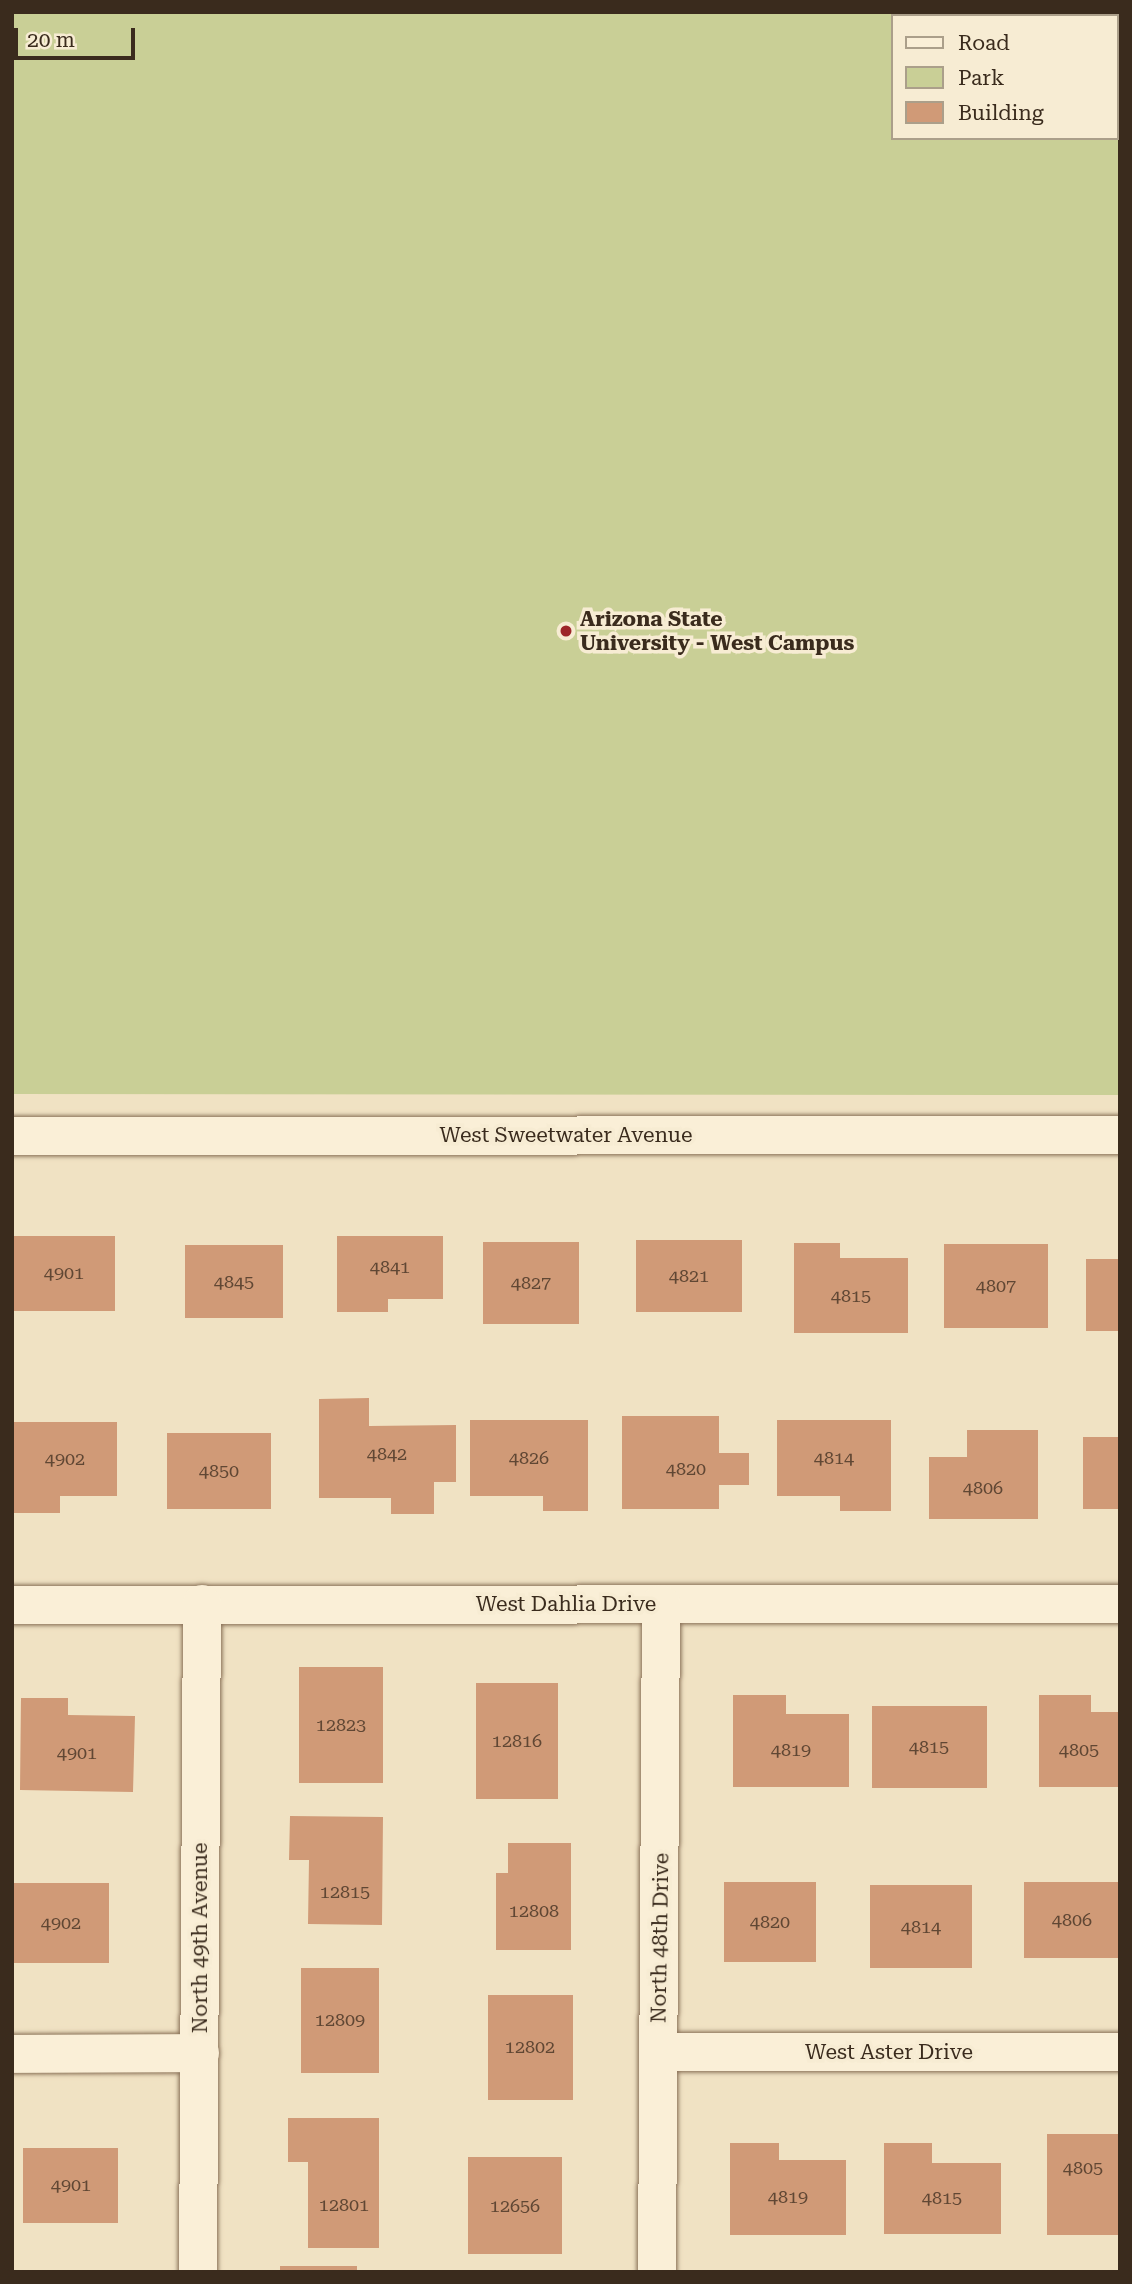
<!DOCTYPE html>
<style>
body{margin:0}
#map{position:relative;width:1132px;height:2284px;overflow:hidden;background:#f0e2c3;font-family:"Roboto Serif",serif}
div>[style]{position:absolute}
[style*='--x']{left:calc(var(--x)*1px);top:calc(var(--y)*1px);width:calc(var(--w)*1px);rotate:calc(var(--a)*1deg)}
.green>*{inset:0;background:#c9cf96}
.building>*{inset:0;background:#d09a77;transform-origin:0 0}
.roads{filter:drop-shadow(0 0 2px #8b7359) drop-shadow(0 0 2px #8b7359)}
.street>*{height:38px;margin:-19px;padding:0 19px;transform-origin:19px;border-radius:19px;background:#faefd7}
.secondary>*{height:38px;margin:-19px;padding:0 19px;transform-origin:19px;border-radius:19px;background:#faefd7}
.dots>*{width:19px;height:19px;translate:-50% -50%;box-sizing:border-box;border:4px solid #f7ecd3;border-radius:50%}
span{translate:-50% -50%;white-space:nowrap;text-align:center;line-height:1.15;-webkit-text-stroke:7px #f7ecd3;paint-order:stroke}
.number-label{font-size:18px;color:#604734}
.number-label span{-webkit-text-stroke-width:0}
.poi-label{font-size:21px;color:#3a2b1d;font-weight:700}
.left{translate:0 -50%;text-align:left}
.street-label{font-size:21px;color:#3a2b1d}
.frame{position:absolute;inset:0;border:14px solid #3a2b1d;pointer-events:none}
.legend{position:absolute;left:891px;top:14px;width:228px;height:126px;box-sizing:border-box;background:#f7ecd3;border:2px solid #ab9f8a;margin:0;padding:9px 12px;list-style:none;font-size:21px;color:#3a2b1d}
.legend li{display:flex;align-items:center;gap:14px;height:35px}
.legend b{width:35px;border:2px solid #ab9f8a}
.scale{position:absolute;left:14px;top:28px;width:121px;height:32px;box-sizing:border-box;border:4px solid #3a2b1d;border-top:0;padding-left:9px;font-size:21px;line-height:24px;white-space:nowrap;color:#3a2b1d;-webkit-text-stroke:5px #f7ecd3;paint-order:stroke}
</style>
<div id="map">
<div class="green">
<div style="clip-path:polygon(evenodd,12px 12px,1120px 12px,1120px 1095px,12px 1094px,12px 12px,892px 16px,1116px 16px,1116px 138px,892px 138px,892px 16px)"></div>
</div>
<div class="building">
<div style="left:12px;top:1236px;width:103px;height:75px"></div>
<div style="clip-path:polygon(337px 1236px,443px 1236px,443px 1299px,388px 1299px,388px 1312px,337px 1312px)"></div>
<div style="left:636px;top:1240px;width:106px;height:72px"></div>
<div style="left:483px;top:1242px;width:96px;height:82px"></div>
<div style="clip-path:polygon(794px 1243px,840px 1243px,840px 1258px,908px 1258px,908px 1333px,794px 1333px)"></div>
<div style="left:944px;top:1244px;width:104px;height:84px"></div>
<div style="left:185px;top:1245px;width:98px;height:73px"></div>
<div style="left:1120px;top:1259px;width:72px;height:34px;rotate:90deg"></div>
<div style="clip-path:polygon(369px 1398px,369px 1426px,456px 1425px,456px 1482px,434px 1482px,434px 1514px,391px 1514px,391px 1498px,319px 1498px,319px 1399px)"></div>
<div style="clip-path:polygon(622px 1416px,719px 1416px,719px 1453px,749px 1453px,749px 1485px,719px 1485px,719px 1509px,622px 1509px)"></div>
<div style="clip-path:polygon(470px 1420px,588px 1420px,588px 1511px,543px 1511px,543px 1496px,470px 1496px)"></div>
<div style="clip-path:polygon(777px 1420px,891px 1420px,891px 1511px,840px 1511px,840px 1496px,777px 1496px)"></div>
<div style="clip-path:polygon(12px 1422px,117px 1422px,117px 1496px,60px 1496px,60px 1513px,12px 1513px)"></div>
<div style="clip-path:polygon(967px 1430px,1038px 1430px,1038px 1519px,929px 1519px,929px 1457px,967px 1457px)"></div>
<div style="left:167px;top:1433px;width:104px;height:76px"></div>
<div style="left:1083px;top:1437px;width:37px;height:72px"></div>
<div style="left:299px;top:1667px;width:84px;height:116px"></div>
<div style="left:476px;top:1683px;width:82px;height:116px"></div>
<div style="clip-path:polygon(733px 1695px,786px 1695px,786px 1714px,849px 1714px,849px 1787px,733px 1787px)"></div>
<div style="clip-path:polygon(1039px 1695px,1091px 1695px,1091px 1712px,1120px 1712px,1120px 1787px,1039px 1787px)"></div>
<div style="clip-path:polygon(21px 1698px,68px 1698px,68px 1715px,135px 1716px,133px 1792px,20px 1790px)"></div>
<div style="left:872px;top:1706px;width:115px;height:82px"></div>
<div style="clip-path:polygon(290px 1816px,383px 1817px,382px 1925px,308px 1924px,309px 1860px,289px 1860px)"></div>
<div style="clip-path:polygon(508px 1843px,571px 1843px,571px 1950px,496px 1950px,496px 1873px,508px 1873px)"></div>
<div style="left:724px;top:1882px;width:92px;height:80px"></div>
<div style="left:1024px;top:1882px;width:95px;height:76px"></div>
<div style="left:12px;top:1883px;width:97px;height:80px"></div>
<div style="left:870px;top:1885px;width:102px;height:83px"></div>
<div style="left:301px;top:1968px;width:78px;height:105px"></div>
<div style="left:488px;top:1995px;width:85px;height:105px"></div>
<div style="clip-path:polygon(288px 2118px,379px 2118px,379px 2248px,308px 2248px,308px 2162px,288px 2162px)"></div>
<div style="left:1047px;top:2134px;width:73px;height:101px"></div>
<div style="clip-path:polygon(730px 2143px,779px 2143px,779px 2160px,846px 2160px,846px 2235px,730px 2235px)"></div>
<div style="clip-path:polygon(884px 2143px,932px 2143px,932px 2163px,1001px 2163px,1001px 2234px,884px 2234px)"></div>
<div style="left:23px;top:2148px;width:95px;height:75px"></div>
<div style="left:468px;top:2157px;width:94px;height:97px"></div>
<div style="left:280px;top:2266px;width:77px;height:6px"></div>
</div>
<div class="roads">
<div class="street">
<div style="--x:12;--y:1605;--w:1108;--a:-0.05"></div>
<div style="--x:659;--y:2052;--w:461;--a:0"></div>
<div style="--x:12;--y:2054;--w:188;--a:-0.3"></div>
<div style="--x:198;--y:2272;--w:668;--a:-89.66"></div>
<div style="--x:657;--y:2272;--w:668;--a:-89.66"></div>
</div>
<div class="secondary">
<div style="--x:12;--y:1136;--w:1108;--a:-0.05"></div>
</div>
</div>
<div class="dots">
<div style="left:566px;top:631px;background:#9d2629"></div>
</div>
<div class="number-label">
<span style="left:390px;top:1267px">4841</span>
<span style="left:64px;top:1273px">4901</span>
<span style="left:689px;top:1276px">4821</span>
<span style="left:234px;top:1282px">4845</span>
<span style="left:531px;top:1283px">4827</span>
<span style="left:996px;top:1286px">4807</span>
<span style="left:851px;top:1296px">4815</span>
<span style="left:387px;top:1454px">4842</span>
<span style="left:529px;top:1458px">4826</span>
<span style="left:834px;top:1458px">4814</span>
<span style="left:65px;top:1459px">4902</span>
<span style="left:686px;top:1469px">4820</span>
<span style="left:219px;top:1471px">4850</span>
<span style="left:983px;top:1488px">4806</span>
<span style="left:341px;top:1725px">12823</span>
<span style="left:517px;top:1741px">12816</span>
<span style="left:929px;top:1747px">4815</span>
<span style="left:791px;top:1750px">4819</span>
<span style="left:1079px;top:1750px">4805</span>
<span style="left:77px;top:1753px">4901</span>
<span style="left:345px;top:1892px">12815</span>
<span style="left:534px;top:1911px">12808</span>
<span style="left:1072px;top:1920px">4806</span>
<span style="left:770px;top:1922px">4820</span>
<span style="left:61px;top:1923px">4902</span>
<span style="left:921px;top:1927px">4814</span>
<span style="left:340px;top:2020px">12809</span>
<span style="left:530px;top:2047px">12802</span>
<span style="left:1083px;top:2168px">4805</span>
<span style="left:71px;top:2185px">4901</span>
<span style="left:788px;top:2197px">4819</span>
<span style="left:942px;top:2198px">4815</span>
<span style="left:344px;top:2205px">12801</span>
<span style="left:515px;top:2206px">12656</span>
</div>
<div class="poi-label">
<span class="left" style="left:580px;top:631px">Arizona State<br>University - West Campus</span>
</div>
<div class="street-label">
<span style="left:566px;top:1135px">West Sweetwater Avenue</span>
<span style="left:566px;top:1604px">West Dahlia Drive</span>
<span style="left:200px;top:1938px;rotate:-90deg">North 49th Avenue</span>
<span style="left:660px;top:1938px;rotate:-89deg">North 48th Drive</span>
<span style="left:889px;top:2052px">West Aster Drive</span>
</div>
<div class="frame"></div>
<ul class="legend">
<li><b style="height:9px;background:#faefd7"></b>Road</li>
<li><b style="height:19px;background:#c9cf96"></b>Park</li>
<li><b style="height:19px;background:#d09a77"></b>Building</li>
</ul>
<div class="scale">20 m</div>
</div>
